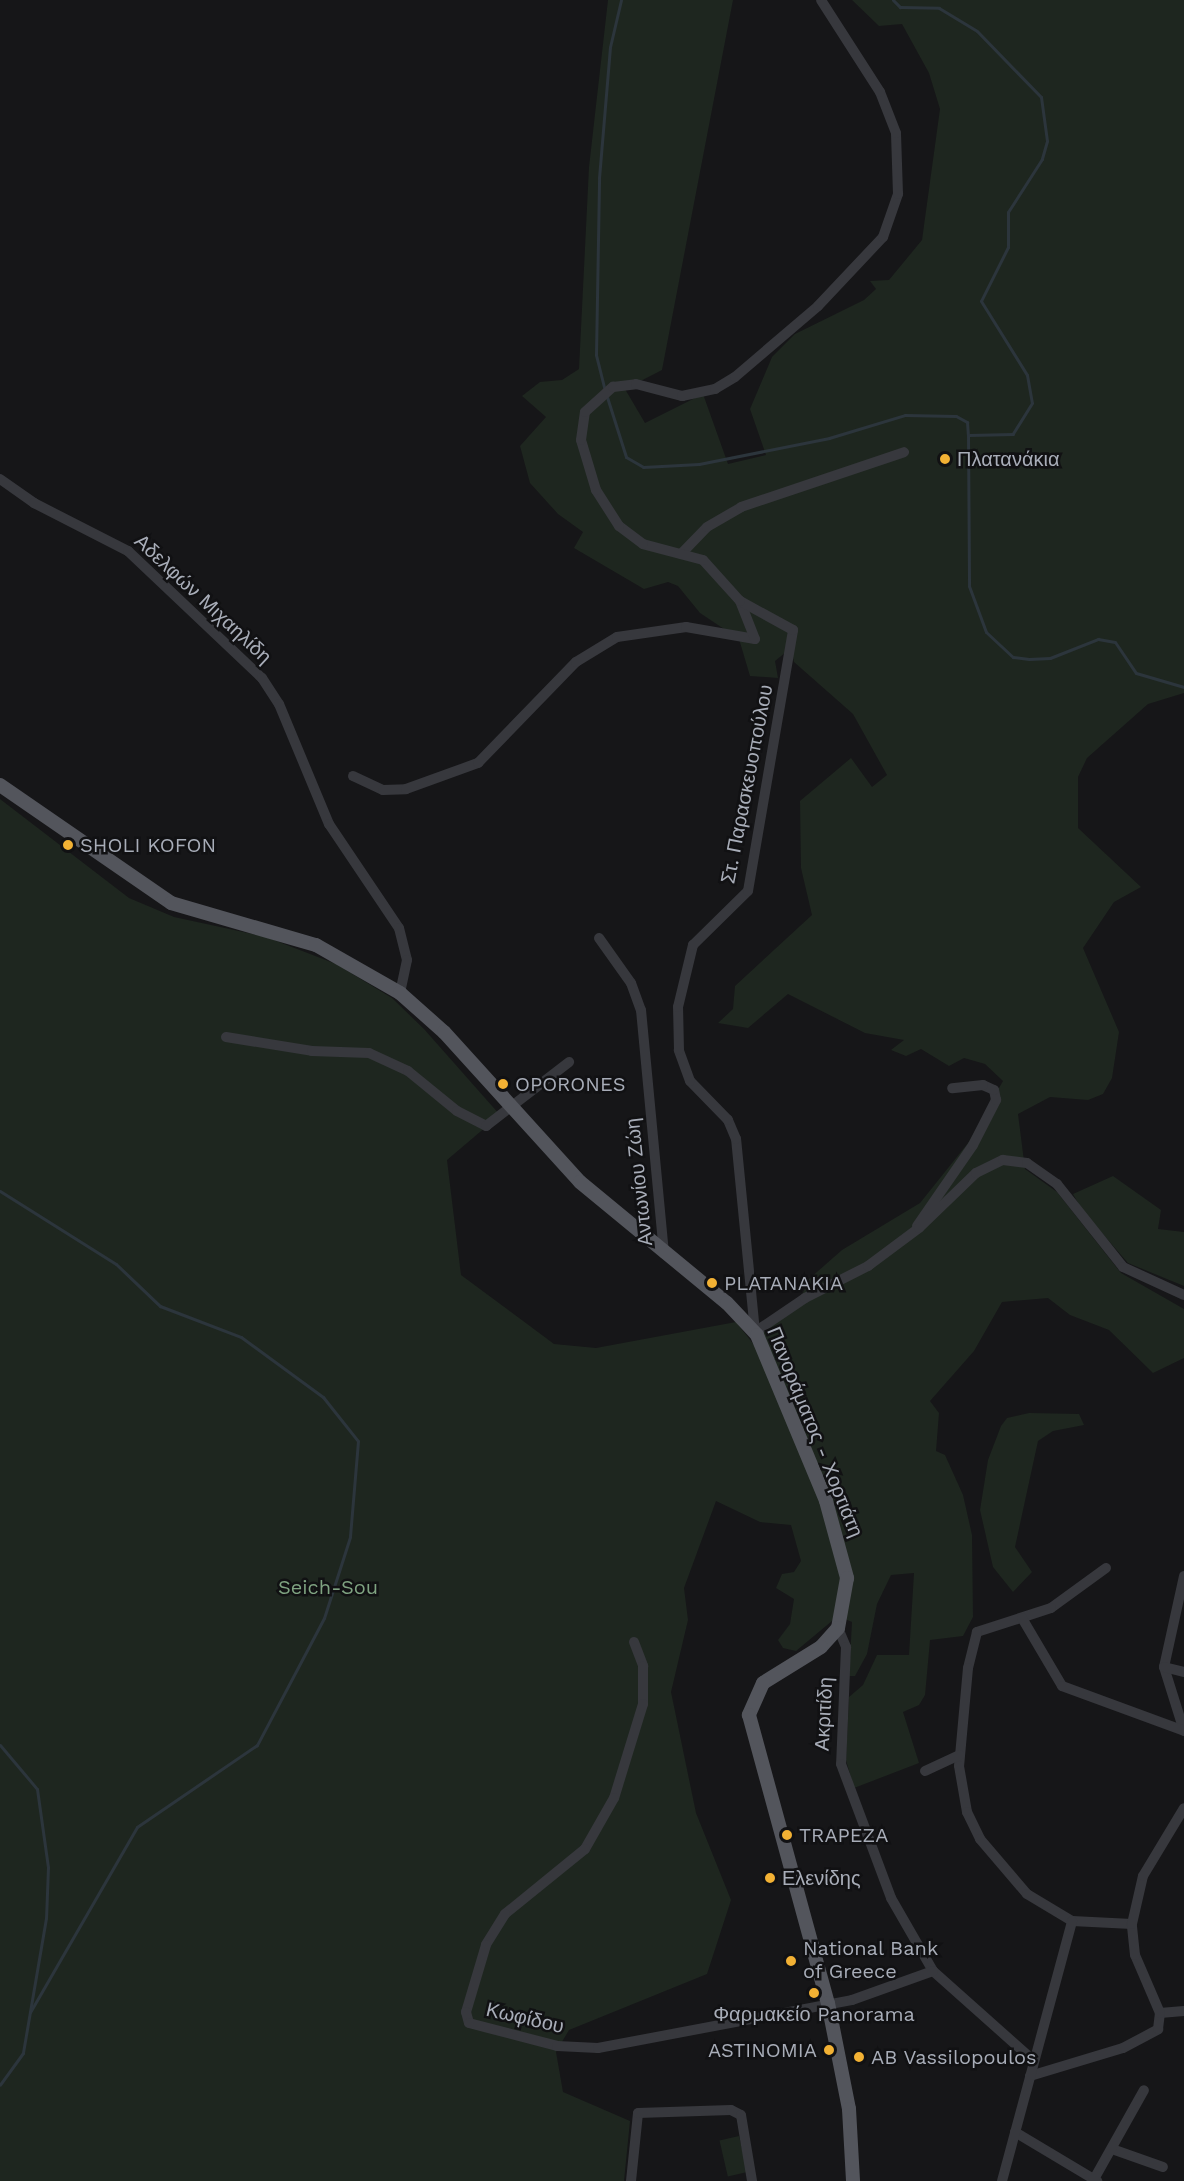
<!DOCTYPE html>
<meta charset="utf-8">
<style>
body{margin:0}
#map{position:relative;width:1184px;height:2181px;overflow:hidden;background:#161618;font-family:"Work Sans",sans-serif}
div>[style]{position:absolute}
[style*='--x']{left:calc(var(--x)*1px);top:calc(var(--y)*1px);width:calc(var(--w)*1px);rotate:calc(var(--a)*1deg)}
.green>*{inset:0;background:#1e261f;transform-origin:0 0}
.stream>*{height:3px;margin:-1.5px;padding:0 1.5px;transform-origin:1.5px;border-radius:1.5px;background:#2c353c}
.minor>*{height:10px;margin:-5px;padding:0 5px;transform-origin:5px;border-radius:5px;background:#37383d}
.major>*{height:14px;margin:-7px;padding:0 7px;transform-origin:7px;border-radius:7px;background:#53555c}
.dots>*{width:16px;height:16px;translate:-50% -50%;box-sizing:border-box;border:3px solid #111113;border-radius:50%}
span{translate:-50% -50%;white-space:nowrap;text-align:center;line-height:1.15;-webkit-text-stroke:5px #111113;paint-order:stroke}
.poi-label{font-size:20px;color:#a8adb8}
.left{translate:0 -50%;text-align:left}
.right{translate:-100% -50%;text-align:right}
.street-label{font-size:20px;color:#a8adb8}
.park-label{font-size:20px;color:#7fa381}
</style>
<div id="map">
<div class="green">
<div style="clip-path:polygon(608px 0,733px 0,662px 370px,625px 389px,645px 423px,703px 394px,728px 464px,766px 455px,750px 409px,772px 357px,795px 334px,864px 300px,876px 289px,870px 281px,889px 280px,922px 240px,940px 109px,929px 73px,902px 24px,879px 26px,852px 0,1184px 0,1184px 693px,1148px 704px,1087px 758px,1078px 777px,1078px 828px,1141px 887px,1114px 902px,1083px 948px,1119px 1032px,1112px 1078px,1103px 1094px,1088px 1100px,1050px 1097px,1018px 1114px,1025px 1169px,1057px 1192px,1121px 1273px,1184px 1309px,1184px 1358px,1153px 1373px,1109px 1330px,1070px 1315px,1048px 1298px,1002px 1302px,974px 1351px,930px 1401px,939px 1413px,936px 1451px,945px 1455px,963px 1495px,972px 1535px,973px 1617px,963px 1636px,930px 1640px,925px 1695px,919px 1705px,903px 1712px,919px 1763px,854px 1788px,846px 1760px,849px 1697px,863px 1685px,877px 1655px,909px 1655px,914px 1573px,891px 1575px,877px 1604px,867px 1654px,855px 1676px,849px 1676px,852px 1622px,838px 1616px,796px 1651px,783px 1648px,778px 1640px,790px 1624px,794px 1599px,776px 1588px,782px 1574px,794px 1572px,801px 1561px,791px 1525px,760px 1522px,716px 1501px,684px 1588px,688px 1620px,671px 1692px,696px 1813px,731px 1900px,707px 1974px,569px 2030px,556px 2052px,563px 2092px,630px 2121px,624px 2181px,0 2181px,0 799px,129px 898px,174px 917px,266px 937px,336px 964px,392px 998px,424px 1029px,500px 1115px,447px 1160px,461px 1275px,554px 1344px,596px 1348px,736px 1322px,755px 1346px,763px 1325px,797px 1306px,809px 1279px,842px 1250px,920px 1203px,968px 1143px,1003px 1081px,985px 1064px,964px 1058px,949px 1066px,921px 1049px,906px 1056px,891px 1050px,904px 1040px,865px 1033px,788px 994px,748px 1028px,718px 1023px,733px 1009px,735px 986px,812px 915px,801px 868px,800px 801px,851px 758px,872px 787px,887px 775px,853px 714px,794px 662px,791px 648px,775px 661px,778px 678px,750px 676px,739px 639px,700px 613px,678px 586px,668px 582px,644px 589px,574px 548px,583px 532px,558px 514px,530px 483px,520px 446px,546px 417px,522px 396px,540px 382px,562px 380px,579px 369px,589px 167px)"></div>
<div style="clip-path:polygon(1113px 1176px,1161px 1210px,1158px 1229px,1184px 1232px,1184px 1286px,1128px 1263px,1082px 1210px,1073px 1194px)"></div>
<div style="clip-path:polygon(1029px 1413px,1079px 1414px,1084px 1425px,1053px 1431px,1038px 1441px,1015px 1547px,1032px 1572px,1013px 1592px,993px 1567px,980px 1510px,988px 1460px,1001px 1426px,1007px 1418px)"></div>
<div style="left:739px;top:2136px;width:37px;height:20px;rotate:77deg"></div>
</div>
<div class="stream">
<div style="--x:893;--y:0;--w:10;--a:45"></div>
<div style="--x:900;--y:7;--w:39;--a:1"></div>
<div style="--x:939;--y:8;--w:44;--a:31.2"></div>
<div style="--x:977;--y:31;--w:92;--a:45.9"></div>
<div style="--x:1041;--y:97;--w:44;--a:82.2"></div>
<div style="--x:1047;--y:141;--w:19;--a:106"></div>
<div style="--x:1042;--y:159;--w:63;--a:122.7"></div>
<div style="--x:1008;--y:212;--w:35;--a:90"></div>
<div style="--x:1008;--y:247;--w:60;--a:116.6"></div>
<div style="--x:981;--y:301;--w:87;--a:58.1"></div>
<div style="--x:1027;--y:375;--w:28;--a:80"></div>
<div style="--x:1032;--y:403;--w:36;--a:122"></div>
<div style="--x:1013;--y:434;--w:44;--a:178.7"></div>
<div style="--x:605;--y:391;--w:37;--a:-104"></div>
<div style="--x:596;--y:355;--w:177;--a:-89"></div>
<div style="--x:599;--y:178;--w:131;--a:-85.2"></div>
<div style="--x:610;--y:47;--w:48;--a:-76.8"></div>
<div style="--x:607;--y:397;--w:63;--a:72.4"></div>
<div style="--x:626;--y:457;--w:20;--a:30"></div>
<div style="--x:643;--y:467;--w:56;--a:-3.1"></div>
<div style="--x:699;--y:464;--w:133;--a:-11.3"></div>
<div style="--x:829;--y:438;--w:79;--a:-16.8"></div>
<div style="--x:905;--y:415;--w:51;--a:1.1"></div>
<div style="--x:956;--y:416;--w:13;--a:29"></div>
<div style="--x:967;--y:422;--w:13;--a:86"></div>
<div style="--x:968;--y:435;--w:151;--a:89.6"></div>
<div style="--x:969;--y:586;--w:49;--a:69.7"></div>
<div style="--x:986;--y:632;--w:37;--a:43"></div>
<div style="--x:1013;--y:657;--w:16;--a:7"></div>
<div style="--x:1029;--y:659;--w:21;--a:-3"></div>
<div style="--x:1050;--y:658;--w:52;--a:-21.6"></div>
<div style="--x:1098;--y:639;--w:17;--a:10"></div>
<div style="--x:1115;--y:642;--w:37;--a:56"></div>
<div style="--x:1136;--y:673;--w:50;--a:16.3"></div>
<div style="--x:0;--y:1191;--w:137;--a:32.2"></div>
<div style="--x:116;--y:1264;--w:61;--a:43.7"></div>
<div style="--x:160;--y:1306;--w:87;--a:20.9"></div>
<div style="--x:241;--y:1337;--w:102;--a:36.2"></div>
<div style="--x:323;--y:1397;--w:56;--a:51.5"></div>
<div style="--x:358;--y:1441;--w:96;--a:94.8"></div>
<div style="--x:350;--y:1537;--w:85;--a:107.8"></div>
<div style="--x:324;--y:1618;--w:144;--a:117.8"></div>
<div style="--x:257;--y:1745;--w:145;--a:145.7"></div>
<div style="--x:137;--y:1827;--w:214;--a:120"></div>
<div style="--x:0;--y:1745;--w:57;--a:49.9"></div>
<div style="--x:37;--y:1789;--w:79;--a:82"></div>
<div style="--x:48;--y:1867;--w:51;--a:92.2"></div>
<div style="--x:46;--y:1918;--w:137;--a:99.7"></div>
<div style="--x:23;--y:2053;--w:39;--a:126"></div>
</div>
<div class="minor">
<div style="--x:0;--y:479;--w:42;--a:35.2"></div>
<div style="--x:34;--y:503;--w:106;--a:27.1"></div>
<div style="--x:128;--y:551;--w:185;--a:43.5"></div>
<div style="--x:262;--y:678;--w:31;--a:57"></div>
<div style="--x:279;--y:704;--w:130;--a:67.4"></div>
<div style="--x:329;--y:824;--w:125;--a:56.1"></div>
<div style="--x:399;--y:928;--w:33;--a:76"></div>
<div style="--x:407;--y:960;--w:34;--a:102"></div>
<div style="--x:681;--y:554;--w:37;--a:-46"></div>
<div style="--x:707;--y:527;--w:39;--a:-30"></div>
<div style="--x:741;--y:507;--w:172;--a:-18.6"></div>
<div style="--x:353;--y:776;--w:33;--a:25"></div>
<div style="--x:383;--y:790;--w:23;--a:-2"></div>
<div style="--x:406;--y:789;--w:77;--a:-19.9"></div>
<div style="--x:478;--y:763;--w:141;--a:-45.9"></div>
<div style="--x:576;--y:662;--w:48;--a:-31.4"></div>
<div style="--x:617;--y:637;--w:70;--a:-8.2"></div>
<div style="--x:686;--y:627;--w:70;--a:9.9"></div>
<div style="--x:755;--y:639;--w:41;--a:-111.5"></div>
<div style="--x:599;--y:938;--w:55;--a:54.6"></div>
<div style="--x:631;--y:983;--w:29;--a:70"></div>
<div style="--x:641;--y:1010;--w:245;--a:84.6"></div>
<div style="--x:226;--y:1037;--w:87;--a:9.2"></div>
<div style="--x:312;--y:1051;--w:57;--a:2"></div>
<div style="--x:369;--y:1053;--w:43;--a:24.8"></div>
<div style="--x:408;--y:1071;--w:63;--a:39.2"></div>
<div style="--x:457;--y:1111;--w:33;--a:27"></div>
<div style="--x:486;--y:1126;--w:105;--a:-37.6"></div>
<div style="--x:917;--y:1226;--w:98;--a:-55.3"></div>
<div style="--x:973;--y:1145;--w:51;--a:-62.9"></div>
<div style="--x:996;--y:1100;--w:10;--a:-101"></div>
<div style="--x:994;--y:1090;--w:12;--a:-156"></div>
<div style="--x:983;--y:1085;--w:31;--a:174"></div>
<div style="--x:755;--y:1332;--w:194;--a:-95.6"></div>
<div style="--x:736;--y:1139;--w:21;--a:-113"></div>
<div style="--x:728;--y:1120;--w:54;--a:-134.3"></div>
<div style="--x:690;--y:1081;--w:33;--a:-110"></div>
<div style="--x:679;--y:1050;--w:43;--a:-91.3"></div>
<div style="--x:678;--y:1007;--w:64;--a:-76.4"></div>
<div style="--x:693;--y:945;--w:77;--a:-44.5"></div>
<div style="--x:748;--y:891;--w:265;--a:-80.2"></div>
<div style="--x:793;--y:630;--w:60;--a:-151.3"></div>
<div style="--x:740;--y:601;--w:55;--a:-132.1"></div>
<div style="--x:703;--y:560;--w:62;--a:-165.1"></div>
<div style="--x:643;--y:544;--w:30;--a:-143"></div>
<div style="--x:619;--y:526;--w:43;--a:-122.6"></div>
<div style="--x:596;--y:490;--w:52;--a:-106.7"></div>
<div style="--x:581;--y:440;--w:28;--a:-82"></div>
<div style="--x:585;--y:412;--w:38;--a:-42"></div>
<div style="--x:613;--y:387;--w:23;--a:-7"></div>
<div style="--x:636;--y:384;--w:48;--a:14.6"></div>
<div style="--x:682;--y:396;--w:34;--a:-12"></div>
<div style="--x:715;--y:389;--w:23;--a:-31"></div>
<div style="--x:735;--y:377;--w:109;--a:-40.5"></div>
<div style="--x:818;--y:306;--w:95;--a:-46.7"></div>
<div style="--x:883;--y:237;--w:46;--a:-70.8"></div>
<div style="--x:898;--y:194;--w:61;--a:-91.9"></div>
<div style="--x:896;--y:133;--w:44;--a:-111.3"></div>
<div style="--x:880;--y:92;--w:109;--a:-122.7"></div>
<div style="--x:755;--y:1332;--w:60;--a:-34.2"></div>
<div style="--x:805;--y:1298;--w:71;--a:-26.9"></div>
<div style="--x:868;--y:1266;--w:64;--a:-36.7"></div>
<div style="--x:919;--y:1228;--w:79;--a:-44"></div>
<div style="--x:976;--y:1173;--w:30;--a:-26"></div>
<div style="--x:1003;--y:1160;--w:24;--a:7"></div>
<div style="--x:1027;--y:1163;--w:37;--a:35"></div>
<div style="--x:1057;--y:1184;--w:106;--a:51.5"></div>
<div style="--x:1123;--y:1267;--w:67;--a:24.7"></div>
<div style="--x:1106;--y:1568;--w:68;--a:144"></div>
<div style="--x:1051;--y:1608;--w:78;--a:162"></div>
<div style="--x:977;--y:1632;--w:37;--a:104"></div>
<div style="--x:968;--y:1668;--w:98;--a:95.2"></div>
<div style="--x:959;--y:1766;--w:47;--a:80.1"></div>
<div style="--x:967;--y:1812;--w:30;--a:64"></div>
<div style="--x:980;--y:1839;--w:72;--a:49.5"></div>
<div style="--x:1027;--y:1894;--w:52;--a:31"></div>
<div style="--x:1072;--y:1921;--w:60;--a:2.9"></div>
<div style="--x:1184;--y:1576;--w:93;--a:102.4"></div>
<div style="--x:1164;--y:1667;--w:67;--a:72.6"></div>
<div style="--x:1022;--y:1618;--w:79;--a:59.5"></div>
<div style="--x:1062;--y:1686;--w:130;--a:20.2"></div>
<div style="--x:838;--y:1628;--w:21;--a:67"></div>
<div style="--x:846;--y:1647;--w:117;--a:92.4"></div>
<div style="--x:841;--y:1764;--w:143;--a:69.5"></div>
<div style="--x:891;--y:1898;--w:84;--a:60.1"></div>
<div style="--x:933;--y:1971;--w:135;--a:41.7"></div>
<div style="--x:634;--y:1642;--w:26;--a:69"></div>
<div style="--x:643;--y:1666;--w:38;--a:90"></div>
<div style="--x:643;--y:1704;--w:98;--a:107.1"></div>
<div style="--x:614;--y:1798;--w:59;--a:119.6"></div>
<div style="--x:585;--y:1849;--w:103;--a:140.9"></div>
<div style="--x:505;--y:1914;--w:36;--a:122"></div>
<div style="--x:486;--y:1945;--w:70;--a:106.6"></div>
<div style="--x:466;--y:2012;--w:11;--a:75"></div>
<div style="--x:469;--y:2023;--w:91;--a:14.6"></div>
<div style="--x:557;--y:2046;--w:41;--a:2.8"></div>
<div style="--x:598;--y:2048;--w:258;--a:-10.7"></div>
<div style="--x:852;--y:2000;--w:86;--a:-19.7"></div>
<div style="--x:1164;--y:1667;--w:21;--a:14"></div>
<div style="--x:925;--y:1771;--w:38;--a:-25"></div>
<div style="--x:1160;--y:2013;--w:24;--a:-5"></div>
<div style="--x:1030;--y:2076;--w:97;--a:-16.8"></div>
<div style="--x:1123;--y:2048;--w:40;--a:-28"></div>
<div style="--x:1158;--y:2029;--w:16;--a:-83"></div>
<div style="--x:1160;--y:2013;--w:63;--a:-113.3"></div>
<div style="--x:1135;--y:1955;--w:31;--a:-96"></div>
<div style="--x:1132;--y:1924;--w:49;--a:-77.1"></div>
<div style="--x:1143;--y:1876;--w:79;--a:-58.9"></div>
<div style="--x:1015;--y:2132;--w:96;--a:30.9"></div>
<div style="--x:1112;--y:2149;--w:54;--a:19.4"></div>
<div style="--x:631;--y:2181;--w:68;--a:-84.1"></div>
<div style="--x:638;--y:2113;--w:93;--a:-1.8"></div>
<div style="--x:731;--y:2110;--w:11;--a:27"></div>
<div style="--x:741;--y:2115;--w:67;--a:80.5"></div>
<div style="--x:1002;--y:2181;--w:269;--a:-74.9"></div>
<div style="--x:1093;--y:2181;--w:104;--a:-60.7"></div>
</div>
<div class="major">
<div style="--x:0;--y:785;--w:208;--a:34.6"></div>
<div style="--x:171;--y:903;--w:151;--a:16.2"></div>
<div style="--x:316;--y:945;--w:97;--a:29.7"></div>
<div style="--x:400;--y:993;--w:59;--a:41.6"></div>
<div style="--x:444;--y:1032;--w:202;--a:47.8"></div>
<div style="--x:580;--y:1182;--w:190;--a:39.5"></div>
<div style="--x:727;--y:1303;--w:44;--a:46.8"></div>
<div style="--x:757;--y:1335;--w:180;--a:67.4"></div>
<div style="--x:826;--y:1501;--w:80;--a:74.7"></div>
<div style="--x:847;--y:1578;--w:51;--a:100.2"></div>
<div style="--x:838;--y:1628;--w:25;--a:132"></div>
<div style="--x:821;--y:1647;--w:68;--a:148.2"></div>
<div style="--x:763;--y:1683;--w:35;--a:114"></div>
<div style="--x:749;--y:1715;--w:299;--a:74.7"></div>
<div style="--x:828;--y:2003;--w:108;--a:78.8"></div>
<div style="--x:849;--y:2109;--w:72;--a:86.8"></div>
</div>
<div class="dots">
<div style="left:945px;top:459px;background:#f2b134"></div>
<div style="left:68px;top:845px;background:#f2b134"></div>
<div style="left:503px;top:1084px;background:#f2b134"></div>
<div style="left:712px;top:1283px;background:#f2b134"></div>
<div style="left:787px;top:1835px;background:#f2b134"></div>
<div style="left:770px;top:1878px;background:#f2b134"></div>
<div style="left:791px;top:1961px;background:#f2b134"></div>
<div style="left:814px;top:1993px;background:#f2b134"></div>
<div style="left:829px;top:2050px;background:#f2b134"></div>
<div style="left:859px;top:2057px;background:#f2b134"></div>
</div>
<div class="poi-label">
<span class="left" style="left:957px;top:459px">Πλατανάκια</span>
<span class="left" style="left:80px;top:845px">SHOLI KOFON</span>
<span class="left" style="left:515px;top:1084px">OPORONES</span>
<span class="left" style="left:724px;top:1283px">PLATANAKIA</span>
<span class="left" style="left:799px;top:1835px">TRAPEZA</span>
<span class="left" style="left:782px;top:1878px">Ελενίδης</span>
<span class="left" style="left:803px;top:1960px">National Bank<br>of Greece</span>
<span style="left:814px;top:2014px">Φαρμακείο Panorama</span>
<span class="right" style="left:817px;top:2050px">ASTINOMIA</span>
<span class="left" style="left:871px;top:2057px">AB Vassilopoulos</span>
</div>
<div class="street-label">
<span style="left:203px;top:599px;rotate:43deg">Αδελφών Μιχαηλίδη</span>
<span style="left:747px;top:784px;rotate:-79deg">Στ. Παρασκευοπούλου</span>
<span style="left:639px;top:1182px;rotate:-96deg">Αντωνίου Ζώη</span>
<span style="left:815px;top:1432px;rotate:68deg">Πανοράματος - Χορτιάτη</span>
<span style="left:824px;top:1714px;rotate:-87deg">Ακριτίδη</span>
<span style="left:525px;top:2018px;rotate:13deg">Κωφίδου</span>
</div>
<div class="park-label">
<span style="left:328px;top:1587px">Seich-Sou</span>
</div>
</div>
